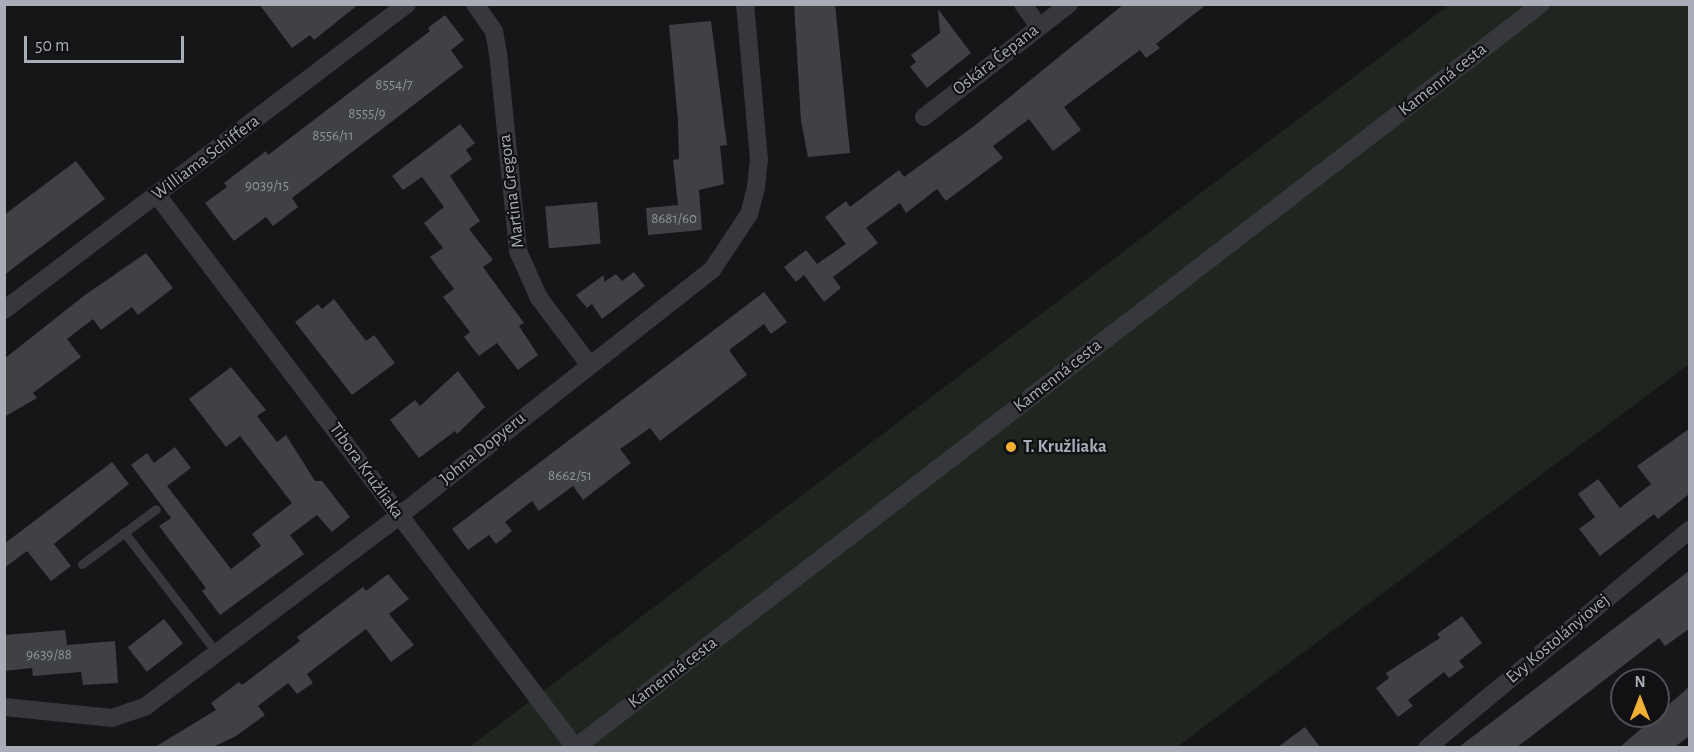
<!DOCTYPE html>
<meta charset="utf-8">
<style>
body{margin:0}
#map{position:relative;width:1694px;height:752px;overflow:hidden;background:#161618;font-family:"Alegreya Sans",sans-serif}
div>[style]{position:absolute}
[style*='--x']{left:calc(var(--x)*1px);top:calc(var(--y)*1px);width:calc(var(--w)*1px);rotate:calc(var(--a)*1deg)}
.green>*{inset:0;background:#1e261f}
.building>*{inset:0;background:#404145;transform-origin:0 0}
.service>*{height:9px;margin:-4.5px;padding:0 4.5px;transform-origin:4.5px;border-radius:4.5px;background:#37383d}
.minor>*{height:18px;margin:-9px;padding:0 9px;transform-origin:9px;border-radius:9px;background:#37383d}
.dots>*{width:16px;height:16px;translate:-50% -50%;box-sizing:border-box;border:3px solid #111113;border-radius:50%}
span{translate:-50% -50%;white-space:nowrap;text-align:center;line-height:1.15;-webkit-text-stroke:4.5px #111113;paint-order:stroke}
.number-label{font-size:15px;color:#8e929b}
.number-label span{-webkit-text-stroke-width:0}
.street-label{font-size:18px;color:#a8adb8}
.poi-label{font-size:18px;color:#a8adb8;font-weight:700}
.left{translate:0 -50%;text-align:left}
.frame{position:absolute;inset:0;border:6px solid #a8adb8;pointer-events:none}
.north{position:absolute;left:1610px;top:668px;width:60px;height:60px;box-sizing:border-box;background:#111113;border:2px solid #4d4f55;border-radius:50%;rotate:0deg;font-size:16px;font-weight:700;line-height:24px;text-align:center;color:#a8adb8}
.north::after{content:'';display:block;margin:auto;width:21px;height:27px;background:#f2b134;clip-path:polygon(50% 0,100% 100%,50% 72%,0 100%)}
.scale{position:absolute;left:24px;top:36px;width:160px;height:27px;box-sizing:border-box;border:3px solid #a8adb8;border-top:0;padding-left:8px;font-size:18px;line-height:21px;white-space:nowrap;color:#a8adb8;-webkit-text-stroke:4px #111113;paint-order:stroke}
</style>
<div id="map">
<div class="green">
<div style="clip-path:polygon(1449px 5px,1689px 5px,1689px 364px,1177px 747px,468px 748px)"></div>
</div>
<div class="building">
<div style="clip-path:polygon(259px 4px,359px 4px,314px 40px,310px 35px,292px 48px)"></div>
<div style="clip-path:polygon(794px 4px,835px 4px,850px 153px,808px 157px,801px 121px)"></div>
<div style="clip-path:polygon(1124px 4px,1207px 4px,1156px 44px,1160px 48px,1146px 58px,1140px 50px,1064px 107px,1081px 130px,1053px 151px,1029px 119px,993px 146px,1003px 158px,946px 201px,937px 189px,906px 213px,900px 203px,866px 228px,878px 243px,833px 277px,841px 288px,824px 302px,804px 275px,796px 282px,784px 267px,806px 250px,817px 264px,846px 244px,825px 217px,846px 201px,850px 207px,899px 170px,904px 177px,974px 126px)"></div>
<div style="clip-path:polygon(938px 9px,971px 53px,927px 88px,910px 67px,916px 62px,911px 55px,940px 33px)"></div>
<div style="clip-path:polygon(445px 15px,464px 40px,451px 50px,463px 67px,292px 198px,298px 207px,273px 226px,266px 217px,234px 241px,205px 203px,227px 187px,224px 183px,266px 151px,268px 155px,430px 31px,428px 28px)"></div>
<div style="clip-path:polygon(711px 21px,727px 145px,720px 146px,724px 184px,699px 190px,702px 230px,648px 235px,646px 208px,678px 205px,673px 160px,679px 159px,678px 121px,669px 25px)"></div>
<div style="clip-path:polygon(460px 124px,475px 143px,466px 150px,472px 159px,450px 176px,480px 221px,469px 229px,493px 260px,483px 267px,524px 323px,519px 326px,538px 355px,518px 370px,497px 343px,479px 356px,464px 337px,470px 332px,443px 297px,454px 289px,430px 257px,443px 248px,424px 223px,444px 207px,422px 177px,403px 190px,392px 176px)"></div>
<div style="clip-path:polygon(76px 161px,105px 199px,4px 275px,4px 215px)"></div>
<div style="left:597px;top:202px;width:42px;height:52px;rotate:85deg"></div>
<div style="clip-path:polygon(146px 253px,173px 288px,138px 315px,132px 307px,101px 330px,93px 319px,67px 339px,81px 357px,33px 393px,37px 398px,4px 417px,4px 359px,85px 295px)"></div>
<div style="clip-path:polygon(634px 272px,645px 286px,602px 319px,592px 304px,587px 308px,576px 295px,604px 275px,604px 282px,616px 274px,622px 281px)"></div>
<div style="clip-path:polygon(764px 292px,787px 322px,771px 334px,764px 324px,729px 350px,747px 375px,660px 441px,650px 428px,620px 449px,631px 463px,583px 500px,573px 486px,539px 511px,532px 501px,505px 522px,512px 531px,496px 544px,489px 535px,468px 550px,452px 529px)"></div>
<div style="clip-path:polygon(334px 299px,366px 341px,374px 335px,395px 363px,352px 395px,295px 322px,318px 304px,322px 309px)"></div>
<div style="clip-path:polygon(231px 367px,266px 410px,257px 416px,277px 442px,286px 435px,315px 481px,322px 481px,350px 517px,332px 532px,317px 515px,290px 535px,304px 554px,220px 615px,202px 591px,206px 588px,159px 526px,171px 518px,131px 465px,147px 453px,154px 463px,175px 447px,191px 468px,167px 486px,231px 569px,261px 546px,252px 534px,292px 503px,240px 436px,226px 447px,189px 399px)"></div>
<div style="clip-path:polygon(458px 371px,485px 407px,457px 434px,455px 431px,419px 458px,390px 420px,415px 400px,420px 406px)"></div>
<div style="clip-path:polygon(1689px 429px,1689px 494px,1658px 519px,1654px 514px,1600px 556px,1579px 529px,1595px 517px,1578px 494px,1598px 479px,1620px 508px,1651px 484px,1637px 466px)"></div>
<div style="clip-path:polygon(112px 462px,129px 484px,54px 544px,71px 566px,51px 581px,27px 551px,4px 568px,4px 544px)"></div>
<div style="clip-path:polygon(1689px 571px,1689px 629px,1665px 646px,1659px 638px,1517px 747px,1459px 747px)"></div>
<div style="clip-path:polygon(388px 574px,409px 599px,389px 614px,414px 645px,391px 662px,366px 629px,307px 674px,313px 683px,297px 694px,288px 683px,258px 706px,265px 715px,236px 736px,213px 747px,155px 747px,216px 710px,211px 703px,239px 682px,242px 685px,300px 641px,297px 637px,363px 587px,366px 591px)"></div>
<div style="clip-path:polygon(1462px 616px,1482px 643px,1459px 661px,1464px 667px,1449px 678px,1444px 672px,1408px 700px,1413px 706px,1398px 717px,1376px 688px,1389px 678px,1386px 673px,1440px 638px,1437px 634px)"></div>
<div style="left:164px;top:619px;width:31px;height:46px;rotate:52deg"></div>
<div style="clip-path:polygon(65px 630px,67px 645px,115px 641px,118px 683px,83px 685px,81px 672px,33px 676px,32px 668px,4px 671px,4px 635px)"></div>
<div style="clip-path:polygon(1689px 687px,1689px 736px,1675px 747px,1620px 747px)"></div>
<div style="clip-path:polygon(1305px 727px,1320px 747px,1278px 747px)"></div>
</div>
<div class="service">
<div style="--x:124;--y:532;--w:153;--a:52.5"></div>
<div style="--x:82;--y:564;--w:92;--a:-36.6"></div>
</div>
<div class="minor">
<div style="--x:475;--y:4;--w:33;--a:55"></div>
<div style="--x:494;--y:31;--w:22;--a:80"></div>
<div style="--x:498;--y:53;--w:199;--a:84.2"></div>
<div style="--x:518;--y:251;--w:51;--a:65.9"></div>
<div style="--x:539;--y:298;--w:83;--a:52.9"></div>
<div style="--x:1023;--y:4;--w:28;--a:55"></div>
<div style="--x:924;--y:117;--w:184;--a:-37.9"></div>
<div style="--x:157;--y:195;--w:692;--a:52.87"></div>
<div style="--x:4;--y:310;--w:506;--a:-37.21"></div>
<div style="--x:4;--y:707;--w:109;--a:5.8"></div>
<div style="--x:112;--y:718;--w:36;--a:-19"></div>
<div style="--x:146;--y:706;--w:316;--a:-36.9"></div>
<div style="--x:399;--y:516;--w:398;--a:-38.2"></div>
<div style="--x:712;--y:270;--w:67;--a:-56.5"></div>
<div style="--x:749;--y:214;--w:28;--a:-75"></div>
<div style="--x:756;--y:187;--w:27;--a:-84"></div>
<div style="--x:759;--y:160;--w:157;--a:-95.1"></div>
<div style="--x:575;--y:748;--w:1219;--a:-37.6"></div>
<div style="--x:1427;--y:748;--w:342;--a:-39.7"></div>
</div>
<div class="dots">
<div style="left:1011px;top:447px;background:#f2b134"></div>
</div>
<div class="number-label">
<span style="left:394px;top:85px">8554/7</span>
<span style="left:367px;top:114px">8555/9</span>
<span style="left:333px;top:136px">8556/11</span>
<span style="left:267px;top:186px">9039/15</span>
<span style="left:674px;top:219px">8681/60</span>
<span style="left:570px;top:476px">8662/51</span>
<span style="left:49px;top:655px">9639/88</span>
</div>
<div class="street-label">
<span style="left:996px;top:60px;rotate:-38deg">Oskára Čepana</span>
<span style="left:1443px;top:80px;rotate:-38deg">Kamenná cesta</span>
<span style="left:206px;top:158px;rotate:-37deg">Williama Schiffera</span>
<span style="left:512px;top:191px;rotate:-97deg">Martina Gregora</span>
<span style="left:1058px;top:376px;rotate:-38deg">Kamenná cesta</span>
<span style="left:483px;top:449px;rotate:-39deg">Johna Dopyeru</span>
<span style="left:366px;top:471px;rotate:54deg">Tibora Kružliaka</span>
<span style="left:1558px;top:639px;rotate:-40deg">Evy Kostolányiovej</span>
<span style="left:673px;top:673px;rotate:-37deg">Kamenná cesta</span>
</div>
<div class="poi-label">
<span class="left" style="left:1023px;top:447px">T. Kružliaka</span>
</div>
<div class="frame"></div>
<div class="north">N</div>
<div class="scale">50 m</div>
</div>
